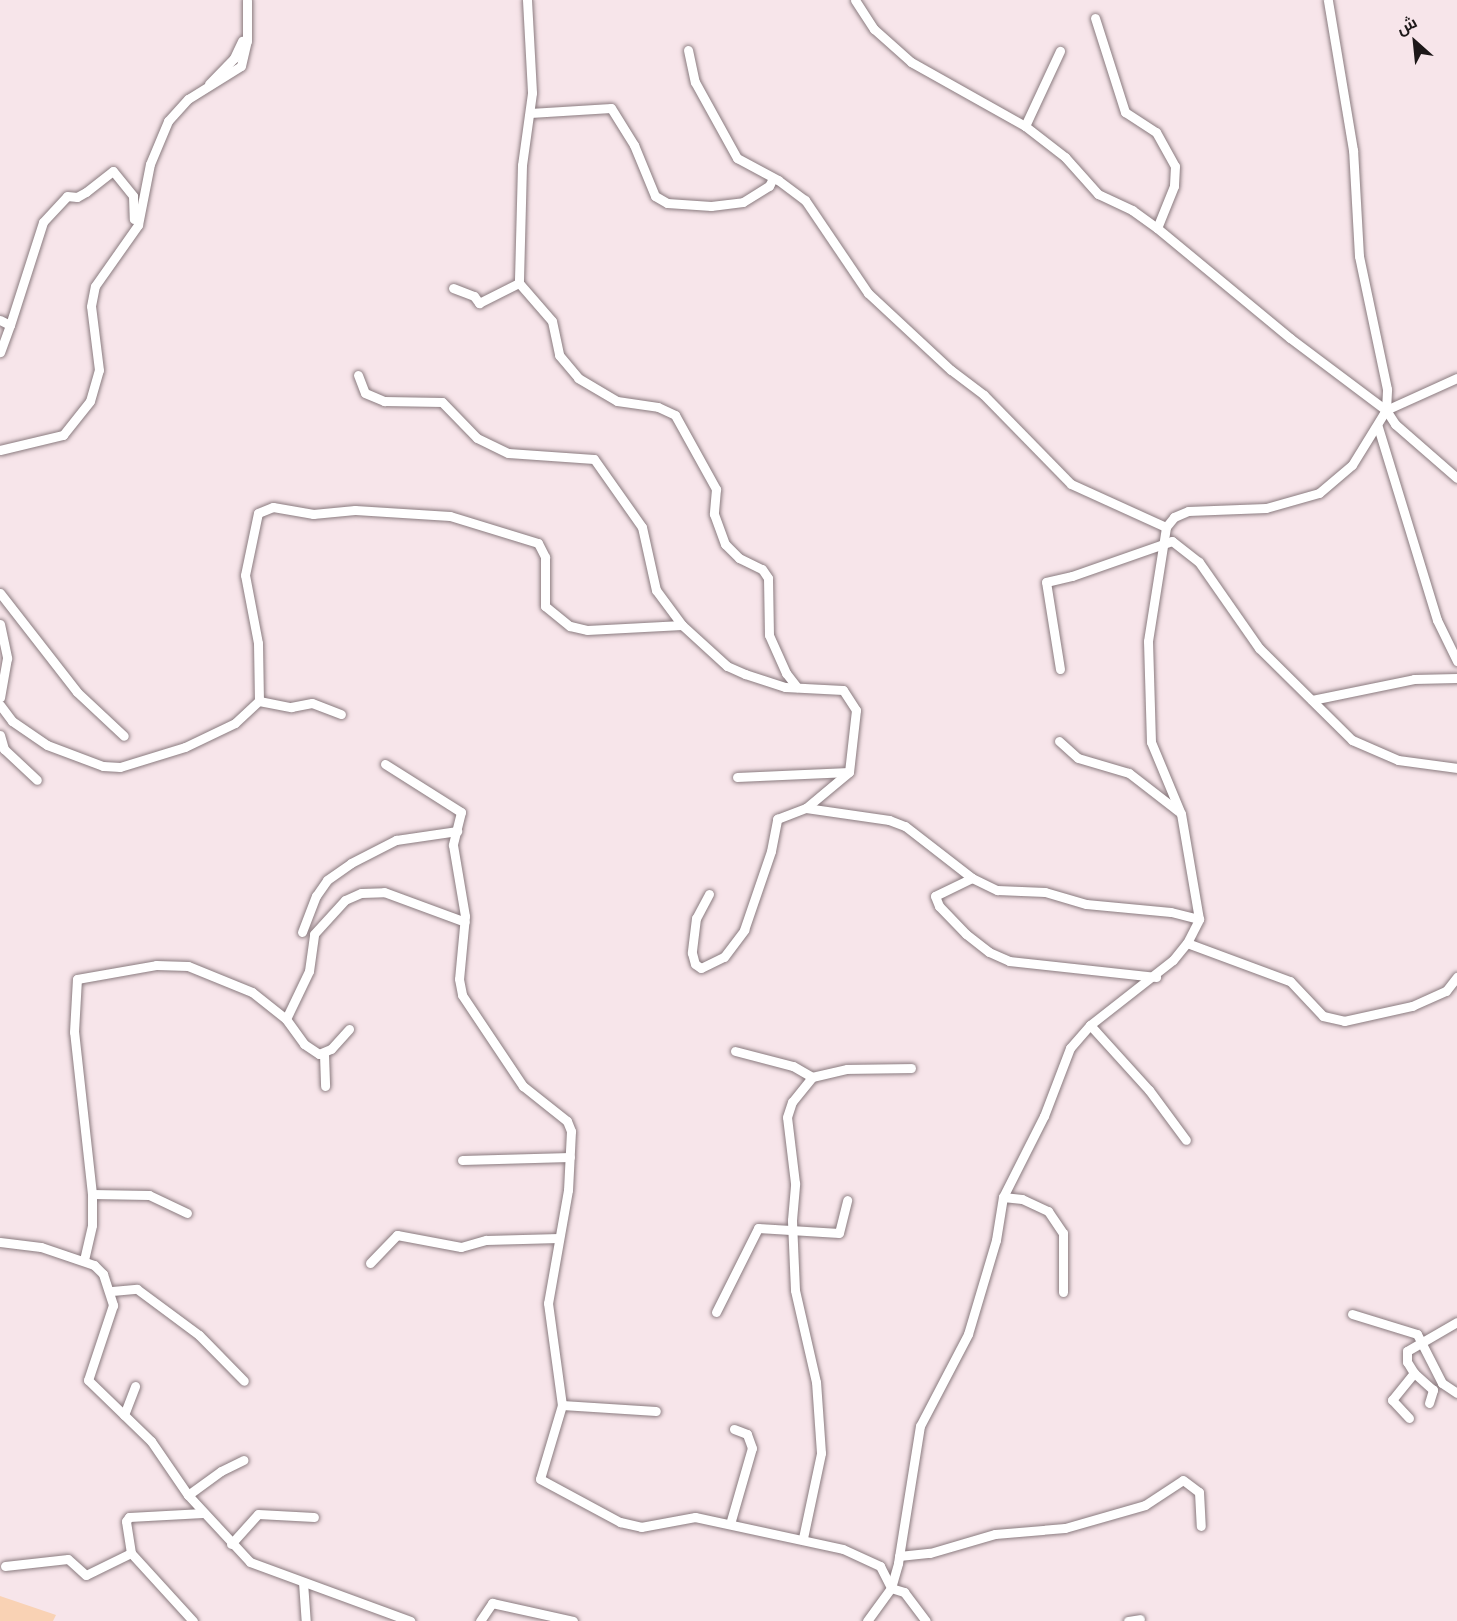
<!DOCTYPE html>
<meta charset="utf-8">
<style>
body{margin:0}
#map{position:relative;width:1457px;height:1621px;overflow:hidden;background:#f7e5ea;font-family:Signika,Cairo,sans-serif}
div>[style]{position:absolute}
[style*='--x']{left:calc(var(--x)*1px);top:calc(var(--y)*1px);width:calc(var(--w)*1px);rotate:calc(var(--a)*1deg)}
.green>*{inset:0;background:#f9d2b4}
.roads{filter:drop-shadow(0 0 2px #8a7b7f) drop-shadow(0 0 2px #8a7b7f)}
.street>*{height:9px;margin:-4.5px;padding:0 4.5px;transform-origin:4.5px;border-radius:4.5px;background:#fff}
span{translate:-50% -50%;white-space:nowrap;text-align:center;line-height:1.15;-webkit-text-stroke:4.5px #f7e5ea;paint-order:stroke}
.north{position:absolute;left:1385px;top:12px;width:60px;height:60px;-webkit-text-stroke:4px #f7e5ea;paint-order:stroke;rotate:333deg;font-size:16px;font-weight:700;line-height:24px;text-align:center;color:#1d1819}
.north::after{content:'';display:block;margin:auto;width:21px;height:27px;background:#1d1819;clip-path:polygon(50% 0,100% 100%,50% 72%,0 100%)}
</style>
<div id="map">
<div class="green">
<div style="clip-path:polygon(0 1596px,56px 1615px,53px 1621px,0 1621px)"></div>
</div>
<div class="roads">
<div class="street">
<div style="--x:527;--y:0;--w:93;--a:86.9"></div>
<div style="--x:532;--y:93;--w:73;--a:97.9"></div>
<div style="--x:522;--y:165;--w:118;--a:91.5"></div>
<div style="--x:519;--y:283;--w:50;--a:49"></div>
<div style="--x:552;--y:321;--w:35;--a:78"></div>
<div style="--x:559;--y:355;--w:30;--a:50"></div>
<div style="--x:578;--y:378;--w:45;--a:30.5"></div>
<div style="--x:617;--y:401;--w:41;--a:8.3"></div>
<div style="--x:658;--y:407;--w:19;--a:25"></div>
<div style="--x:675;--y:415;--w:85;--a:61"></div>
<div style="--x:716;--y:489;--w:25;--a:95"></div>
<div style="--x:714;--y:514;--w:32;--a:70"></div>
<div style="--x:725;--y:544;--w:20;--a:45"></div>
<div style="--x:739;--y:558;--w:25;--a:26"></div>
<div style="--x:762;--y:569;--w:11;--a:56"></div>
<div style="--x:768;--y:578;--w:57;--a:89"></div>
<div style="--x:769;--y:635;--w:42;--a:65.9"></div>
<div style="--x:786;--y:673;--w:18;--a:52"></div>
<div style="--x:855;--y:0;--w:35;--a:57"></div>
<div style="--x:874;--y:29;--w:50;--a:41.7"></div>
<div style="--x:911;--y:62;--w:131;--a:29.3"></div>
<div style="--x:1025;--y:126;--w:51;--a:37.8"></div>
<div style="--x:1065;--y:157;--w:50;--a:48.3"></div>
<div style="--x:1098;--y:194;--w:38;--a:25"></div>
<div style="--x:1132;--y:210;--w:31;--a:36"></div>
<div style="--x:1157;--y:228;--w:173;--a:39.6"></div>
<div style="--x:1290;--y:338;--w:120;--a:36.9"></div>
<div style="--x:1386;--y:410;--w:78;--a:-24.3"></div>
<div style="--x:1095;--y:18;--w:99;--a:72.3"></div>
<div style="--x:1125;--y:112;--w:37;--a:33"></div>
<div style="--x:1156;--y:132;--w:39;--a:61"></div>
<div style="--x:1175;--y:166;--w:20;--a:93"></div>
<div style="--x:1174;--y:186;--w:45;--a:112"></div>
<div style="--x:688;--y:50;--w:33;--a:78"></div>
<div style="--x:695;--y:82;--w:87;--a:61.1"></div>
<div style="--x:737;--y:158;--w:47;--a:28.2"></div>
<div style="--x:778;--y:180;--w:34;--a:37"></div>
<div style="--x:805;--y:200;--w:112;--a:55.9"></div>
<div style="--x:868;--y:293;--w:113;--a:42.9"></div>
<div style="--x:951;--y:370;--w:41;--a:37.1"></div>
<div style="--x:984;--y:395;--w:124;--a:45.7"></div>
<div style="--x:1071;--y:484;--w:104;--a:24.4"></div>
<div style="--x:209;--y:84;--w:36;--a:-46"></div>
<div style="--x:234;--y:58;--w:19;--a:-65"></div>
<div style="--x:530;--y:113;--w:81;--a:-3.5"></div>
<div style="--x:611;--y:108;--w:44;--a:58.1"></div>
<div style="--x:634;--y:145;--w:55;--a:67.6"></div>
<div style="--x:655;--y:196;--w:14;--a:30"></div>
<div style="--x:667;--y:203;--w:44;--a:3.9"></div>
<div style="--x:711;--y:206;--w:32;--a:-7"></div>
<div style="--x:743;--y:202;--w:31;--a:-32"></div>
<div style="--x:769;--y:186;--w:9;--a:-63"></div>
<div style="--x:1025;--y:126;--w:83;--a:-65"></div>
<div style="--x:453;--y:288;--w:22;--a:21"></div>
<div style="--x:474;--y:296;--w:9;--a:54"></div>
<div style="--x:479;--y:303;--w:45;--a:-26.6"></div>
<div style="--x:0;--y:320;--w:11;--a:27"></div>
<div style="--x:10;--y:325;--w:29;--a:110"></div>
<div style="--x:10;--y:325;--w:108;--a:-72.2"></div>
<div style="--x:43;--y:222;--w:35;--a:-47"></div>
<div style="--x:67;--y:196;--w:10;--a:6"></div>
<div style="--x:77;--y:197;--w:10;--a:-29"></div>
<div style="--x:86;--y:192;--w:34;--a:-38"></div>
<div style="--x:113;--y:171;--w:32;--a:51"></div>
<div style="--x:133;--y:196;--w:23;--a:88"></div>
<div style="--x:358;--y:375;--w:19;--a:69"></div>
<div style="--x:365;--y:393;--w:21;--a:23"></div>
<div style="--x:384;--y:401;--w:58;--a:1"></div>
<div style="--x:442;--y:402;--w:50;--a:45.8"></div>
<div style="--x:477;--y:438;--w:34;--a:26"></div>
<div style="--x:508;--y:453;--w:86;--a:4"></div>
<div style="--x:594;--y:459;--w:83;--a:54.8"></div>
<div style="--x:642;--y:527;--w:65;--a:77.5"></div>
<div style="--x:656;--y:590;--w:44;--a:53.4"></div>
<div style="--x:1386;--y:410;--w:17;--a:57"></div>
<div style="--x:1395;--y:424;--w:82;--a:41.1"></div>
<div style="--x:1378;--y:427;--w:202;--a:73"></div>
<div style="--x:1437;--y:620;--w:46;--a:64"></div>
<div style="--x:0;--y:450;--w:65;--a:-13.4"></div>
<div style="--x:63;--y:435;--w:43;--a:-51.5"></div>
<div style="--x:90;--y:401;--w:32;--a:-74"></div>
<div style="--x:99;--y:370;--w:64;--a:-97.1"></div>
<div style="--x:91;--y:306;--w:20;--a:-79"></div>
<div style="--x:95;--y:286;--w:75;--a:-54.8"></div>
<div style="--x:138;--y:225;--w:62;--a:-78.9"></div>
<div style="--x:150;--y:164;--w:47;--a:-67.3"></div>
<div style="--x:168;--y:121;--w:30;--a:-48"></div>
<div style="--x:188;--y:99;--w:62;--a:-31.9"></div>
<div style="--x:241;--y:66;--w:26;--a:-77"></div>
<div style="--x:247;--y:41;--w:41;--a:-90"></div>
<div style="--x:0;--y:593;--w:125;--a:52.1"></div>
<div style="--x:77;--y:692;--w:64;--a:43.1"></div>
<div style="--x:0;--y:624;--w:35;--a:78"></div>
<div style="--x:7;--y:658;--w:40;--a:100"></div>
<div style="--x:1060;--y:669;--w:88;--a:-99.1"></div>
<div style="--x:1046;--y:582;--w:27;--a:-13"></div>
<div style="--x:1072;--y:576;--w:106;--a:-19.3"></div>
<div style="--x:1172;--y:541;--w:34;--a:38"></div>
<div style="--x:1199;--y:562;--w:105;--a:55.1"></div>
<div style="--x:1259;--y:648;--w:131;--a:44.7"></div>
<div style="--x:1352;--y:740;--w:50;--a:23.5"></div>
<div style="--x:1398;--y:760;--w:60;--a:7.7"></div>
<div style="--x:1312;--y:700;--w:104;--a:-11.6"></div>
<div style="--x:1414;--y:679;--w:43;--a:-1.3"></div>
<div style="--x:259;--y:701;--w:33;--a:11"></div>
<div style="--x:291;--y:707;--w:21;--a:-11"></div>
<div style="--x:312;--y:703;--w:31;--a:21"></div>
<div style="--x:0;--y:705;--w:20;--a:53"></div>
<div style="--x:12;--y:721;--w:42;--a:34.4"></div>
<div style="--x:47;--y:745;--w:60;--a:20.6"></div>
<div style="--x:103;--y:766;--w:17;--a:3"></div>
<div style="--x:120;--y:767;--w:68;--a:-17.1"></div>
<div style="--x:185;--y:747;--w:55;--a:-25.6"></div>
<div style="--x:235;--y:723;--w:33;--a:-43"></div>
<div style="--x:259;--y:701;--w:58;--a:-91"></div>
<div style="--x:258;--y:643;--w:69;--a:-100.8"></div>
<div style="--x:245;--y:575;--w:63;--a:-78.2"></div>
<div style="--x:258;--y:513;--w:16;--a:-22"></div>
<div style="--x:273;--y:507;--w:41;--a:9.9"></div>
<div style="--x:313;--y:514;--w:42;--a:-5.4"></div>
<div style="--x:355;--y:510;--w:95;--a:3.6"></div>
<div style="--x:450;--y:516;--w:92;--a:17.1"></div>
<div style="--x:538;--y:543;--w:16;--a:63"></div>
<div style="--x:545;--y:557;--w:49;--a:90"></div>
<div style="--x:545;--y:606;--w:32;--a:39"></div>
<div style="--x:570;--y:626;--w:17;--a:13"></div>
<div style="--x:587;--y:630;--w:95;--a:-3"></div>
<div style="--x:682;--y:625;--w:61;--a:42.3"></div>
<div style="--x:727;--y:666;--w:20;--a:24"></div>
<div style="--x:745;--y:674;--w:42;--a:18"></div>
<div style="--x:785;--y:687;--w:58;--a:3"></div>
<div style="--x:843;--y:690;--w:24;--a:57"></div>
<div style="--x:856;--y:710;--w:62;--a:96.4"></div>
<div style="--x:849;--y:772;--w:56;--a:140.1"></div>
<div style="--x:806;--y:808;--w:84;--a:8.2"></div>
<div style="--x:889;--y:820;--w:17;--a:21"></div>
<div style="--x:905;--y:826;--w:85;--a:37.8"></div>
<div style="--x:972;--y:878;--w:28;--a:26"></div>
<div style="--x:997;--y:890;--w:48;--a:2.4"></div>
<div style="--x:1045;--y:892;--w:43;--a:16.3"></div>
<div style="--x:1086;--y:904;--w:85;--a:5.4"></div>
<div style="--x:1171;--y:912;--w:29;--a:14"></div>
<div style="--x:0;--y:735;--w:15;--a:74"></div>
<div style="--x:4;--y:749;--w:45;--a:43.2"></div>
<div style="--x:1059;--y:741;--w:25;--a:42"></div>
<div style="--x:1078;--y:758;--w:53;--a:16.4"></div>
<div style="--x:1129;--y:773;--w:62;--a:37.8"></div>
<div style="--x:385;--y:764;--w:90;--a:32.3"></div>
<div style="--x:461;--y:812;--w:34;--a:104"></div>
<div style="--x:453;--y:845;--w:72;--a:80.4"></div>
<div style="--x:465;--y:916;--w:63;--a:95.4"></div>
<div style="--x:459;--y:979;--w:16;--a:79"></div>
<div style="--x:462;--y:995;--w:110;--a:56.2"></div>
<div style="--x:523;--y:1086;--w:56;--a:38.5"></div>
<div style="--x:567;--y:1121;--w:11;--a:68"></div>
<div style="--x:571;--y:1131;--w:59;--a:92.9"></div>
<div style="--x:568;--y:1190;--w:115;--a:100"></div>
<div style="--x:548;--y:1303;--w:103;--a:82.2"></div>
<div style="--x:562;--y:1405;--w:77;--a:106.6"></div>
<div style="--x:540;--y:1479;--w:91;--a:28.3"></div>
<div style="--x:620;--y:1522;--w:22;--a:13"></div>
<div style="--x:641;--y:1527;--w:55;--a:-10.5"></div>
<div style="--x:695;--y:1517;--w:151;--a:12.2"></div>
<div style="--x:843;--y:1549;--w:41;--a:24.7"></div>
<div style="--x:880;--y:1566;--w:25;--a:63"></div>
<div style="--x:737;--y:777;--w:112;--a:-2.6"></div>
<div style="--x:972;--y:878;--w:41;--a:154.1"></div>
<div style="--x:935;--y:896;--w:11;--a:68"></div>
<div style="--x:939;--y:906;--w:39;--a:46"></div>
<div style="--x:966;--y:934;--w:29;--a:38"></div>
<div style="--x:989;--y:952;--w:22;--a:24"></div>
<div style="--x:1009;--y:961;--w:148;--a:6.2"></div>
<div style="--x:709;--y:894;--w:27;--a:118"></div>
<div style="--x:696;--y:918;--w:35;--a:97"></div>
<div style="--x:692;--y:953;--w:11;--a:75"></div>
<div style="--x:695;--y:964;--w:7;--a:34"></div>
<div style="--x:701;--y:968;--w:25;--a:-26"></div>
<div style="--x:724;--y:957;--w:34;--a:-53"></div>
<div style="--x:744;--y:930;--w:83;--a:-71.1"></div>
<div style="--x:771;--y:851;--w:33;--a:-79"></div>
<div style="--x:777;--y:819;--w:31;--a:-21"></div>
<div style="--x:302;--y:932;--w:39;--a:-69"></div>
<div style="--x:316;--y:896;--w:19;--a:-55"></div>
<div style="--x:327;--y:880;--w:29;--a:-35"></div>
<div style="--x:351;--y:863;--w:51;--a:-27.1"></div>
<div style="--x:396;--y:840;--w:62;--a:-8.4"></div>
<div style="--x:1187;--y:943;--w:110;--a:20.3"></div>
<div style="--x:1290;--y:981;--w:48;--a:46.7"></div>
<div style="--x:1323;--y:1016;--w:22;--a:13"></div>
<div style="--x:1344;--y:1021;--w:70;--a:-12.4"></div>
<div style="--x:1412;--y:1006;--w:37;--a:-24"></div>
<div style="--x:1446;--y:991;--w:18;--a:-52"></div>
<div style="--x:286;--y:1019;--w:31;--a:54"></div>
<div style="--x:304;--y:1044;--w:18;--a:34"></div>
<div style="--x:319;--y:1054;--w:13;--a:-23"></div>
<div style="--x:331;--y:1049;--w:27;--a:-48"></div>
<div style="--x:1090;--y:1025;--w:88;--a:47.8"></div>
<div style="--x:1149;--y:1090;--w:62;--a:53.5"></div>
<div style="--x:735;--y:1051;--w:60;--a:14.5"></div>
<div style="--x:793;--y:1066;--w:22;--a:30"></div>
<div style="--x:324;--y:1054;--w:32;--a:88"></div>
<div style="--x:462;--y:1160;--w:108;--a:-1.6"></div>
<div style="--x:92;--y:1194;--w:57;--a:1"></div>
<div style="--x:149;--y:1195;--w:42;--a:25.3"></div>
<div style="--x:1003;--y:1197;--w:19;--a:6"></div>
<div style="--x:1022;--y:1199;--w:29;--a:25"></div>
<div style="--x:1048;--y:1211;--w:27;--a:56"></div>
<div style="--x:1063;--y:1233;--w:59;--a:90"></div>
<div style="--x:0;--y:1242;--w:41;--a:7"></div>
<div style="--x:41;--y:1247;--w:56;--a:18.8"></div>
<div style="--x:94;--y:1265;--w:13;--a:45"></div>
<div style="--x:103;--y:1274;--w:33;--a:72"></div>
<div style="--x:113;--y:1305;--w:79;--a:108.4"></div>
<div style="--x:88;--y:1380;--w:88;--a:44.1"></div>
<div style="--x:151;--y:1441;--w:65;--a:55.6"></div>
<div style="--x:188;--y:1495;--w:91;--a:47.2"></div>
<div style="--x:250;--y:1562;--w:171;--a:20.2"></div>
<div style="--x:84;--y:1260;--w:36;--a:-77"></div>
<div style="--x:92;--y:1225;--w:31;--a:-90"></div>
<div style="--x:92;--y:1194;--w:163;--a:-96.3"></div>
<div style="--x:74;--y:1032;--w:53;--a:-86.8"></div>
<div style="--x:77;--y:979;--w:80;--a:-10"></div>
<div style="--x:156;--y:965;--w:32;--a:2"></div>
<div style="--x:188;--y:966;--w:69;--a:22.1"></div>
<div style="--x:252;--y:992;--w:43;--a:38.5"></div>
<div style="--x:286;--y:1019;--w:53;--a:-64.4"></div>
<div style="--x:309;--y:971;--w:37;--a:-82"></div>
<div style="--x:314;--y:934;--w:46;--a:-47.6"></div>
<div style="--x:345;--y:900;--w:17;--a:-24"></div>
<div style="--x:361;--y:893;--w:23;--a:-2"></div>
<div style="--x:384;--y:892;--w:86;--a:20.3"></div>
<div style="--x:370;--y:1263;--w:39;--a:-46"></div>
<div style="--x:397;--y:1235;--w:65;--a:10.6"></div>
<div style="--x:461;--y:1247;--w:26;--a:-16"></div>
<div style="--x:486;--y:1240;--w:73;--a:-1.6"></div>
<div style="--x:112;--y:1291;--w:25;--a:-5"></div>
<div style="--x:137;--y:1289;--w:77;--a:36.6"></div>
<div style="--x:199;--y:1335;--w:64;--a:45.6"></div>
<div style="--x:716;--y:1312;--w:94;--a:-63.4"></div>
<div style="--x:758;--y:1228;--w:81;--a:3.5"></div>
<div style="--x:839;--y:1233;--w:34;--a:-76"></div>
<div style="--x:1352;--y:1314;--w:68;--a:17.1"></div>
<div style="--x:1417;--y:1334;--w:55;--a:63"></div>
<div style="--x:1442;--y:1383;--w:18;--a:34"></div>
<div style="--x:1429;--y:1403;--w:14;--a:-73"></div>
<div style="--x:1433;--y:1390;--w:25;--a:-138"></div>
<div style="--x:1414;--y:1373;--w:13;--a:-122"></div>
<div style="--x:1407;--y:1362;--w:11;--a:-90"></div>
<div style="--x:1407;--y:1351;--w:58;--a:-30.1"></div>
<div style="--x:562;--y:1405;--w:94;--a:3.7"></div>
<div style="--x:124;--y:1415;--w:31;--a:-69"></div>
<div style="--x:1409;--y:1418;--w:25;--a:-133"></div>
<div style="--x:1392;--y:1400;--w:35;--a:-51"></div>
<div style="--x:188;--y:1495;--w:41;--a:-36"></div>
<div style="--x:221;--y:1471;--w:25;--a:-26"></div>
<div style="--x:730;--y:1524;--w:79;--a:-73.9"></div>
<div style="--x:752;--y:1448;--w:15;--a:-110"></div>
<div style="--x:747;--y:1434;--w:14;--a:-159"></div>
<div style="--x:803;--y:1538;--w:87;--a:-78"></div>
<div style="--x:821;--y:1453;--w:71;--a:-94"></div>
<div style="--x:816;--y:1382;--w:94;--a:-102.9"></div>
<div style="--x:795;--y:1290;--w:70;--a:-92.5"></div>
<div style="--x:792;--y:1220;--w:37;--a:-85"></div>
<div style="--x:795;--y:1183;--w:66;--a:-96.9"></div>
<div style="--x:787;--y:1117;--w:16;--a:-72"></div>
<div style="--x:792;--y:1102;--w:32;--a:-51"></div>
<div style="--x:812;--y:1077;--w:36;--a:-13"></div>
<div style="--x:847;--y:1069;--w:64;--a:-0.9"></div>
<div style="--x:231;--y:1544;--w:40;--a:-48"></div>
<div style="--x:258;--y:1514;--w:56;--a:3.1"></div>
<div style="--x:899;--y:1556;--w:31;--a:-6"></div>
<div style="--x:930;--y:1553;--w:68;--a:-16.3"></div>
<div style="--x:995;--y:1534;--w:70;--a:-4.9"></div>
<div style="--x:1065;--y:1528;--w:83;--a:-16"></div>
<div style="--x:1145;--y:1505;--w:45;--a:-33.3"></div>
<div style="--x:1183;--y:1480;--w:20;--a:37"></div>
<div style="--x:1199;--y:1492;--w:34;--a:87"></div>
<div style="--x:5;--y:1566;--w:63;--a:-6.3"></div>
<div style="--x:68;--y:1559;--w:24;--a:42"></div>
<div style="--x:86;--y:1575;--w:50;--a:-26.1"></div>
<div style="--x:303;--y:1582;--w:39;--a:86"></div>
<div style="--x:891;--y:1588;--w:14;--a:17"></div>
<div style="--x:904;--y:1592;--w:36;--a:53"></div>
<div style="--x:193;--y:1621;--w:92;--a:-132.4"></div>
<div style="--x:131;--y:1553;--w:32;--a:-99"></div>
<div style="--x:126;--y:1521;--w:5;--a:-53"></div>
<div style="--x:129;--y:1517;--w:74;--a:-3.1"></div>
<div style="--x:480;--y:1621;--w:22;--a:-56"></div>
<div style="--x:492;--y:1603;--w:83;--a:12.5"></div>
<div style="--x:867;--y:1621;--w:41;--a:-54"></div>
<div style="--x:891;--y:1588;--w:26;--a:-74"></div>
<div style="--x:898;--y:1563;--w:139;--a:-80.9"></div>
<div style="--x:920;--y:1426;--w:104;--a:-62.4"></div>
<div style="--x:968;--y:1334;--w:98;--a:-73.4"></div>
<div style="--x:996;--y:1240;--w:44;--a:-80.8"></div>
<div style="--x:1003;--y:1197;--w:91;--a:-63.2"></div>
<div style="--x:1044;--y:1116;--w:73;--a:-69.1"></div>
<div style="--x:1070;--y:1048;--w:30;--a:-49"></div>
<div style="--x:1090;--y:1025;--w:105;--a:-38.1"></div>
<div style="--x:1173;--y:960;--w:22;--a:-51"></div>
<div style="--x:1187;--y:943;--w:27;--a:-63"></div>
<div style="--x:1199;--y:919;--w:107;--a:-99.7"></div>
<div style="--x:1181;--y:814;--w:78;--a:-112.6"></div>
<div style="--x:1151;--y:742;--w:101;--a:-91.7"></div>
<div style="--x:1148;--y:641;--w:115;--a:-81"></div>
<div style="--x:1166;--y:527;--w:13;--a:-51"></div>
<div style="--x:1174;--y:517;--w:15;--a:-23"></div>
<div style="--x:1188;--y:511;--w:78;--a:-2.2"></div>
<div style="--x:1266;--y:508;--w:55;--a:-15.8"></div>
<div style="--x:1319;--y:493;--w:43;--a:-40.3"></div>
<div style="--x:1352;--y:465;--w:65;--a:-58.3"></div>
<div style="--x:1386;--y:410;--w:21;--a:-87"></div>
<div style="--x:1387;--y:389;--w:136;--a:-101.9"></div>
<div style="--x:1359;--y:256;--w:106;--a:-93.2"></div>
<div style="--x:1353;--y:150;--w:152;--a:-99.5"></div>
<div style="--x:1128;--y:1621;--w:12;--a:-9"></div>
</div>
</div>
<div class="north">ش</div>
</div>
